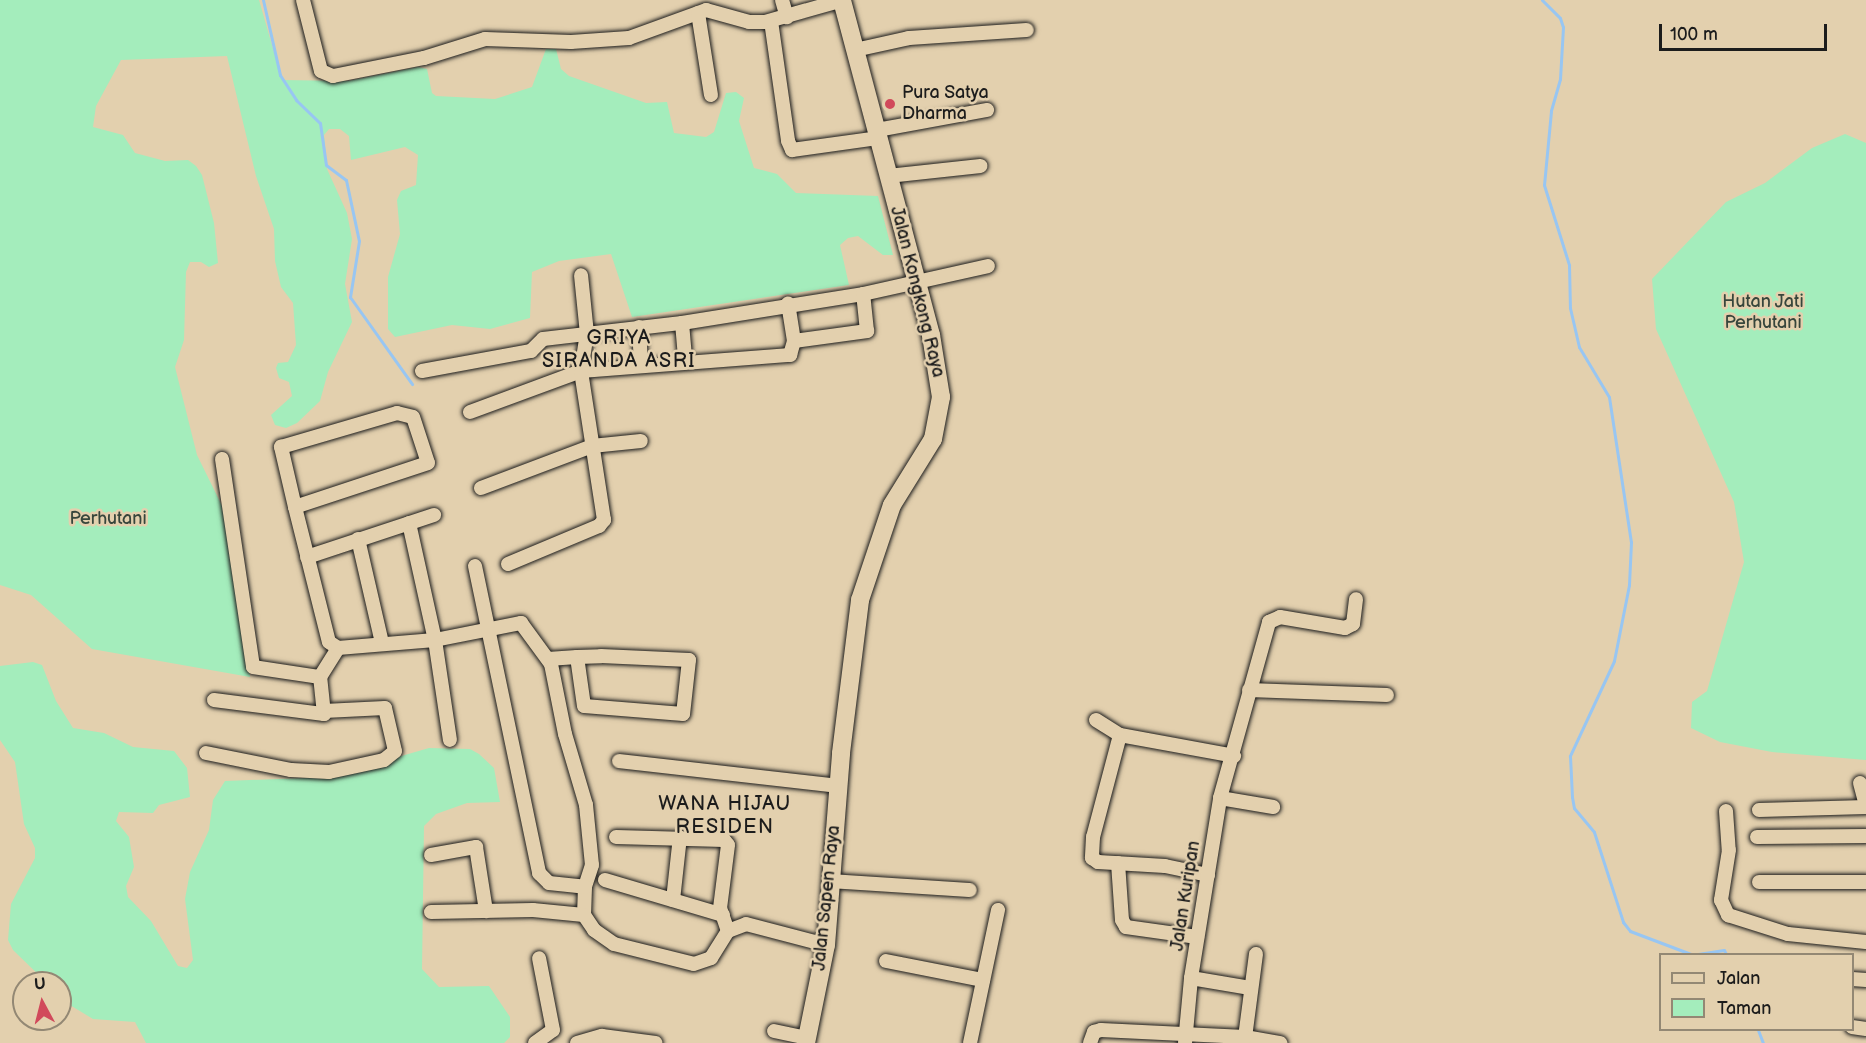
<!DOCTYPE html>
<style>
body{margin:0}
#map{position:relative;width:1866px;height:1043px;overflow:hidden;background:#e3d0ae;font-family:"Balsamiq Sans",sans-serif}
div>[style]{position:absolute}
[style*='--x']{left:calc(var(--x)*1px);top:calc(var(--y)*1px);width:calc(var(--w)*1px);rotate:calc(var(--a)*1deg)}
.green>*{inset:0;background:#a4edbc}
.stream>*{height:3px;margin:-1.5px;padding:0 1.5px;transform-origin:1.5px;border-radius:1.5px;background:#98c6f2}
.roads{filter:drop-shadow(0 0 2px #1c1c1c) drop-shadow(0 0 2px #1c1c1c)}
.street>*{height:14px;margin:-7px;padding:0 7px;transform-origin:7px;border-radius:7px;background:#e3d0ae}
.secondary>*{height:18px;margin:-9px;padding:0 9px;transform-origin:9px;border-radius:9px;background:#e3d0ae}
.dots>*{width:16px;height:16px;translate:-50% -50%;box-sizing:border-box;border:3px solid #e3d0ae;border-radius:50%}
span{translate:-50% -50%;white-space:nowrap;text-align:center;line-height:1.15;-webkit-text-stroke:5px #e3d0ae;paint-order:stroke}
.poi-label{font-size:18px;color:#1c1c1c}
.left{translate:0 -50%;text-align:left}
.street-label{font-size:18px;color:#1c1c1c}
.park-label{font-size:18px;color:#37463c}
.neighbourhood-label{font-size:20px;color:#1c1c1c;letter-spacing:1.5px}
.legend{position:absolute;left:1659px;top:953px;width:195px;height:78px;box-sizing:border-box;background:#e3d0ae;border:2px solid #938874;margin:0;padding:8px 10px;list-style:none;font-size:18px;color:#1c1c1c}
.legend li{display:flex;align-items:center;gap:12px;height:30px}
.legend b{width:30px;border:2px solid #938874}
.north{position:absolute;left:12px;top:971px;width:60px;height:60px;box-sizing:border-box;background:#e3d0ae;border:2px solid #938874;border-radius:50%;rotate:353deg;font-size:16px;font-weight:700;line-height:24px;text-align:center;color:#1c1c1c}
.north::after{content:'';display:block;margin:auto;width:21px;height:27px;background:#d1495b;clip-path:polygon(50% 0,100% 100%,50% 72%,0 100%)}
.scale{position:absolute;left:1659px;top:24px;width:168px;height:27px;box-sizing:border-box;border:3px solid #1c1c1c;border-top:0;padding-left:8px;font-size:18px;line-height:21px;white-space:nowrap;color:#1c1c1c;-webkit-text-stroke:4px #e3d0ae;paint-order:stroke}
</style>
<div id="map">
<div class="green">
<div style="clip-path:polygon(0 0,259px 0,282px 80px,348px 81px,418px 67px,427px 69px,432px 93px,436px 96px,495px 99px,532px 87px,546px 49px,556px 49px,561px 69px,569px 76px,646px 103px,667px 102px,674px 133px,706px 137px,714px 132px,726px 93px,736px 92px,744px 98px,739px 121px,754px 168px,777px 174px,796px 193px,878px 196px,893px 255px,883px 255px,858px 236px,848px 238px,840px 245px,849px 285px,632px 317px,611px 254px,559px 261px,532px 272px,530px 318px,490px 329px,452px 325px,395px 337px,388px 329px,388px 277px,400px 234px,397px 200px,401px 191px,416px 185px,418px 155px,405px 147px,351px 160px,349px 136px,340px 129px,329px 129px,324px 135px,327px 169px,347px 213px,352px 239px,345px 284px,352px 322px,328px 372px,320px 401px,297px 423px,286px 428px,275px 425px,271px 415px,292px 396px,289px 382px,279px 378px,276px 368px,278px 363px,288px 362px,296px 345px,293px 303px,281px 287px,275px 261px,274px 229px,256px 176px,227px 56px,121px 60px,96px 106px,93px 127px,123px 135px,135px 153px,165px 161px,188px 160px,196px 166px,202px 175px,214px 223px,218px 263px,209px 267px,201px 262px,190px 262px,186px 272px,184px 340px,175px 367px,197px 455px,231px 524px,250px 677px,92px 649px,31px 595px,0 585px)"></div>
<div style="clip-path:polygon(1845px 134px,1866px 143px,1866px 760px,1772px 752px,1720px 742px,1691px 728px,1692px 702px,1707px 691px,1744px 562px,1734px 502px,1656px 329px,1652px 279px,1726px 202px,1765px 183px,1812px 148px)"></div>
<div style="clip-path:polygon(33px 662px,42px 665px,56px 701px,73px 728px,104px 733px,133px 747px,174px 751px,187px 768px,190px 797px,159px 805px,153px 813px,119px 812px,116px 821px,129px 837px,134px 867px,126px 886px,128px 897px,151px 921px,178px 966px,187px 968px,193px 960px,185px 899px,190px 872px,209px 830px,213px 800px,225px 781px,329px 777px,429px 748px,470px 749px,479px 754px,494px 768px,500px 802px,467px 803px,436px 814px,424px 826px,422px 969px,439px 987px,489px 986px,510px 1017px,510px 1037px,504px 1043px,146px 1043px,135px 1022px,93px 1019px,60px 999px,60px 983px,47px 983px,13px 950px,8px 940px,11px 904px,35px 858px,35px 848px,24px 824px,15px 762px,0 740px,0 666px)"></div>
</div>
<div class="stream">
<div style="--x:263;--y:0;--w:77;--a:77.2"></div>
<div style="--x:280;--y:75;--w:30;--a:57"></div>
<div style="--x:296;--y:100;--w:33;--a:44"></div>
<div style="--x:320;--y:123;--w:42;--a:81.9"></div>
<div style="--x:326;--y:165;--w:25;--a:37"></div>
<div style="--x:346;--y:180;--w:62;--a:78"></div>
<div style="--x:359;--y:241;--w:57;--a:99.1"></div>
<div style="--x:350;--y:297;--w:107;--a:54.5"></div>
<div style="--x:1542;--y:0;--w:25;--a:45"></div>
<div style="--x:1560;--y:18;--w:9;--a:72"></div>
<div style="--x:1563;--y:27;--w:52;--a:93.3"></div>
<div style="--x:1560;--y:79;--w:33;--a:106"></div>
<div style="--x:1551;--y:111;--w:74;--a:95.4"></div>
<div style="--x:1544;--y:185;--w:84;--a:72.6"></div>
<div style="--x:1569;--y:265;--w:43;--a:88.7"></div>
<div style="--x:1570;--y:308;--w:40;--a:77"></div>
<div style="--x:1579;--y:347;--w:58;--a:59"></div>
<div style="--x:1609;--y:397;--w:147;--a:81.4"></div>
<div style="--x:1631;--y:542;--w:43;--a:92.7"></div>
<div style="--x:1629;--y:585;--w:77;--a:101.2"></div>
<div style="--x:1614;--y:661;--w:105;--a:114.9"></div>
<div style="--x:1570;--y:756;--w:41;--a:87.2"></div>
<div style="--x:1572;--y:797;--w:11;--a:80"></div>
<div style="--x:1574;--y:808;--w:31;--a:50"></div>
<div style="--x:1594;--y:832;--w:95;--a:72.1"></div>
<div style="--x:1623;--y:922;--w:11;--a:52"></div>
<div style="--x:1630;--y:931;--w:65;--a:20.7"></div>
<div style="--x:1698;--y:954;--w:26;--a:-9"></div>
<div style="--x:1724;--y:950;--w:4;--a:63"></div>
<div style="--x:1758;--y:1030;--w:14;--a:69"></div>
</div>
<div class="roads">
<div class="street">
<div style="--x:303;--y:0;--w:73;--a:75.8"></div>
<div style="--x:321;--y:71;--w:13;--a:23"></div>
<div style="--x:333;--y:76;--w:93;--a:-11.2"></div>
<div style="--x:424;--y:58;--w:64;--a:-17.3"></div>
<div style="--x:485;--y:39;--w:86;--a:2"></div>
<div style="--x:571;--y:42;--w:58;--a:-3.9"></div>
<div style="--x:629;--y:38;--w:82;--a:-20"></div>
<div style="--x:706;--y:10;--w:45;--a:15.6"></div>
<div style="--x:749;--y:22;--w:16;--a:0"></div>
<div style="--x:765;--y:22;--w:81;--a:-15.8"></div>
<div style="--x:782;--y:0;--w:18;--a:74"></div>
<div style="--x:698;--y:13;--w:83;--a:81"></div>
<div style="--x:771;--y:21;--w:121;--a:81.9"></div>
<div style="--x:788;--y:141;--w:10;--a:66"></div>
<div style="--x:792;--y:150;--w:88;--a:-7.9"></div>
<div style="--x:855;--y:50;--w:55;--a:-12.5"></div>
<div style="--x:909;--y:38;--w:118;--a:-3.9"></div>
<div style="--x:877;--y:130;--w:112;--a:-10.3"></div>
<div style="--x:888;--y:176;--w:93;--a:-6.2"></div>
<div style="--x:682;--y:323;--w:38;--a:85"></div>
<div style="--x:639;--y:327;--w:37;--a:87"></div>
<div style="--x:794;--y:341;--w:74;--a:-7.8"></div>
<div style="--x:867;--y:331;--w:37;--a:-96"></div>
<div style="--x:422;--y:371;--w:111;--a:-10.4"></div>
<div style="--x:531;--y:351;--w:17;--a:-45"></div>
<div style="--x:543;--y:339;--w:140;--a:-6.6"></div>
<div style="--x:682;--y:323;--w:183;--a:-9.1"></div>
<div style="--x:863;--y:294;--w:128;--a:-12.6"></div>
<div style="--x:470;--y:412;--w:118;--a:-20.3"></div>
<div style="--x:581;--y:371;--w:210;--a:-4.4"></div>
<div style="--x:790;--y:355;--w:15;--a:-74"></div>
<div style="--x:794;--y:341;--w:38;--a:-99"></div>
<div style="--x:222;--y:459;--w:210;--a:81.5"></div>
<div style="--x:253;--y:667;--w:68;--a:8.5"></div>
<div style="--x:320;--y:677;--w:34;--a:-58"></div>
<div style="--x:481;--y:488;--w:119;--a:-20.7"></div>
<div style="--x:592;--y:446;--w:49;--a:-5.8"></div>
<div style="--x:295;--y:507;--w:62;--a:-103.1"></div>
<div style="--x:281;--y:447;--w:121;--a:-16.3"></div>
<div style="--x:397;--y:413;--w:16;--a:14"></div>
<div style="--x:413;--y:417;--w:48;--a:71.9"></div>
<div style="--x:428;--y:463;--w:140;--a:161.7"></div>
<div style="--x:295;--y:507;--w:139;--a:75.9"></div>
<div style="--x:329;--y:642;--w:11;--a:34"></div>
<div style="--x:338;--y:648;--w:97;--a:-4.7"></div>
<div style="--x:435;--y:640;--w:88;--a:-11.2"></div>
<div style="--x:521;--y:623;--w:51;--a:53.8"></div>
<div style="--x:551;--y:664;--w:71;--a:78.7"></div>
<div style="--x:565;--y:734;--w:74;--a:73.5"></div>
<div style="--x:586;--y:805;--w:60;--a:84.3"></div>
<div style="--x:592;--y:865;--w:23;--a:108"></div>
<div style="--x:585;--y:887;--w:28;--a:92"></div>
<div style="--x:584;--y:915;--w:18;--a:56"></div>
<div style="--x:594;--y:930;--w:24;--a:35"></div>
<div style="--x:614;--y:944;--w:82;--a:14"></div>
<div style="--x:694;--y:964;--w:18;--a:-19"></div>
<div style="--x:711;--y:958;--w:32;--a:-58"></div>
<div style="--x:728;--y:931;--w:19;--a:-21"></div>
<div style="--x:746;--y:924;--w:83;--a:14.7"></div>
<div style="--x:409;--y:523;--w:120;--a:77.5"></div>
<div style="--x:435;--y:640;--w:101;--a:81.5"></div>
<div style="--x:358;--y:539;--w:107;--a:77"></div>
<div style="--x:307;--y:557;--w:134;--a:-18.3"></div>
<div style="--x:508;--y:564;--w:99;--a:-22.7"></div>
<div style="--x:599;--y:526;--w:8;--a:-50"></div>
<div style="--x:604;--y:520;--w:151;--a:-98.8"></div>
<div style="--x:581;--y:371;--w:37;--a:-81"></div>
<div style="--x:587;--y:334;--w:59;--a:-95.8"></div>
<div style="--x:475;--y:566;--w:314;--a:78.2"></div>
<div style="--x:539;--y:873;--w:14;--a:45"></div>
<div style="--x:549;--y:883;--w:36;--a:6"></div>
<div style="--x:548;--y:659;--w:29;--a:-4"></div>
<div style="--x:577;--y:657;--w:24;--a:-2"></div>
<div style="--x:601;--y:656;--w:88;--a:2.6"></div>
<div style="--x:689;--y:660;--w:54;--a:96.3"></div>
<div style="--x:683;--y:714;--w:99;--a:-175.4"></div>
<div style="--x:584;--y:706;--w:49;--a:-98.1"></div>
<div style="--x:1249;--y:690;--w:138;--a:2.1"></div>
<div style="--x:214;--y:700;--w:111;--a:7.3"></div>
<div style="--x:324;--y:714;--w:37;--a:-96"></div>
<div style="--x:1096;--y:720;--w:28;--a:32"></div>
<div style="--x:1120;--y:735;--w:116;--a:10.4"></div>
<div style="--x:1120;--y:735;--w:106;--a:104.8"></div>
<div style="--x:1093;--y:837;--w:21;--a:93"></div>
<div style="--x:1092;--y:858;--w:7;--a:34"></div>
<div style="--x:1098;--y:862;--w:67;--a:3.4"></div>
<div style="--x:1165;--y:866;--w:44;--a:11.8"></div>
<div style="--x:206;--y:753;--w:87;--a:11.3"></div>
<div style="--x:291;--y:770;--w:38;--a:3"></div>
<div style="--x:329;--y:772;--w:56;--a:-12.3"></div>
<div style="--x:384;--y:760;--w:14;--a:-39"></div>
<div style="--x:395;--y:751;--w:44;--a:-103.1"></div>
<div style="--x:385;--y:708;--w:61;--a:177.2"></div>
<div style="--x:619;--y:761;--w:221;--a:6.5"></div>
<div style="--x:1860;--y:783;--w:23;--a:75"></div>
<div style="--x:1220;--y:798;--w:54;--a:9.6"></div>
<div style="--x:1759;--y:810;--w:107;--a:-1.6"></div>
<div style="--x:1726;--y:811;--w:39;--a:86"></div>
<div style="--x:1729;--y:850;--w:51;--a:99.1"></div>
<div style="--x:1721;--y:900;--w:17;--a:65"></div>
<div style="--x:1728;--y:915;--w:63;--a:17.6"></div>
<div style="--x:1788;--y:934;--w:78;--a:5.9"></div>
<div style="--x:616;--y:837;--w:108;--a:1.6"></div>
<div style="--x:724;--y:840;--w:6;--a:51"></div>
<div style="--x:728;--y:845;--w:64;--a:97.2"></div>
<div style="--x:720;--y:908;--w:24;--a:71"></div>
<div style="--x:1757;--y:837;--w:109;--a:-0.5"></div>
<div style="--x:431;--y:855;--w:46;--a:-10.1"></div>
<div style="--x:476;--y:847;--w:65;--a:81.1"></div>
<div style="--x:1118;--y:863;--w:57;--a:86"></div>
<div style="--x:1122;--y:920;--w:8;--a:60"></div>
<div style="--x:1126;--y:927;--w:72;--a:8"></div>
<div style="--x:605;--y:880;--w:123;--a:16.5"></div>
<div style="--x:829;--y:881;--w:141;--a:3.7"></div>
<div style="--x:1759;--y:882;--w:107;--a:0"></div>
<div style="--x:673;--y:900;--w:63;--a:-83.7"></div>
<div style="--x:431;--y:912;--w:102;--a:-1.1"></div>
<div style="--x:533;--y:910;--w:51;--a:5.6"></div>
<div style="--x:1256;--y:954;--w:84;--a:97.5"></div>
<div style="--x:1245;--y:1037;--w:36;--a:10"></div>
<div style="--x:886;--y:961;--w:99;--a:11.1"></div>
<div style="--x:1191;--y:978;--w:60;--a:9.6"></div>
<div style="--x:1852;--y:979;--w:14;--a:4"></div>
<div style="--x:1852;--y:1027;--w:14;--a:8"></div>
<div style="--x:774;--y:1031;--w:35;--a:12"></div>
<div style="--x:535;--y:1043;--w:22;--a:-36"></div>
<div style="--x:553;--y:1030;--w:73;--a:-101"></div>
<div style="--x:577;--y:1043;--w:26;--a:-16"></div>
<div style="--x:602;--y:1036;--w:54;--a:7.4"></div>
<div style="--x:970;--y:1043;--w:136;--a:-78.1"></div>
<div style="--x:1090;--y:1043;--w:12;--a:-70"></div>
<div style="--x:1094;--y:1032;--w:7;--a:-16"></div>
<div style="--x:1101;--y:1030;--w:144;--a:2.8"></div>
<div style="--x:1185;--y:1043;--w:65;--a:-84.7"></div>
<div style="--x:1191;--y:978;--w:182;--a:-80.8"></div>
<div style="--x:1220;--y:798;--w:183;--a:-74.4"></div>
<div style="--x:1269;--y:622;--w:12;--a:-24"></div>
<div style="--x:1280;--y:617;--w:66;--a:9.6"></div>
<div style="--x:1345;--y:628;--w:9;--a:-27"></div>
<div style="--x:1353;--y:624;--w:25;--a:-83"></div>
</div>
<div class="secondary">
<div style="--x:806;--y:1043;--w:100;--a:-78.5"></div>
<div style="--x:826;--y:945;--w:193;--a:-85.5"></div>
<div style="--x:841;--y:753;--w:154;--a:-82.9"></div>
<div style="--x:860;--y:600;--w:100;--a:-71.4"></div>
<div style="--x:892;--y:505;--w:78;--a:-58.2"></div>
<div style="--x:933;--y:439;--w:43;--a:-79.2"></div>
<div style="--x:941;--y:397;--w:63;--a:-99.2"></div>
<div style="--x:931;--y:335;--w:347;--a:-104.9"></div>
</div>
</div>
<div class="dots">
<div style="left:890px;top:104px;background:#d1495b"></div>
</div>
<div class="poi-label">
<span class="left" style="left:902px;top:104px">Pura Satya<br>Dharma</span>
</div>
<div class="street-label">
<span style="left:917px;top:292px;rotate:76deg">Jalan Kongkong Raya</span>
<span style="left:1186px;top:896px;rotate:-81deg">Jalan Kuripan</span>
<span style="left:827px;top:898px;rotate:-84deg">Jalan Sapen Raya</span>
</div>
<div class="park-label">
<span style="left:1763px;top:313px">Hutan Jati<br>Perhutani</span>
<span style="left:108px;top:519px">Perhutani</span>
</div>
<div class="neighbourhood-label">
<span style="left:619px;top:350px">GRIYA<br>SIRANDA ASRI</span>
<span style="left:725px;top:816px">WANA HIJAU<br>RESIDEN</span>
</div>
<ul class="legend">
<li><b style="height:8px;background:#e3d0ae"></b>Jalan</li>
<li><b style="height:16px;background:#a4edbc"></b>Taman</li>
</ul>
<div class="north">U</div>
<div class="scale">100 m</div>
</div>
